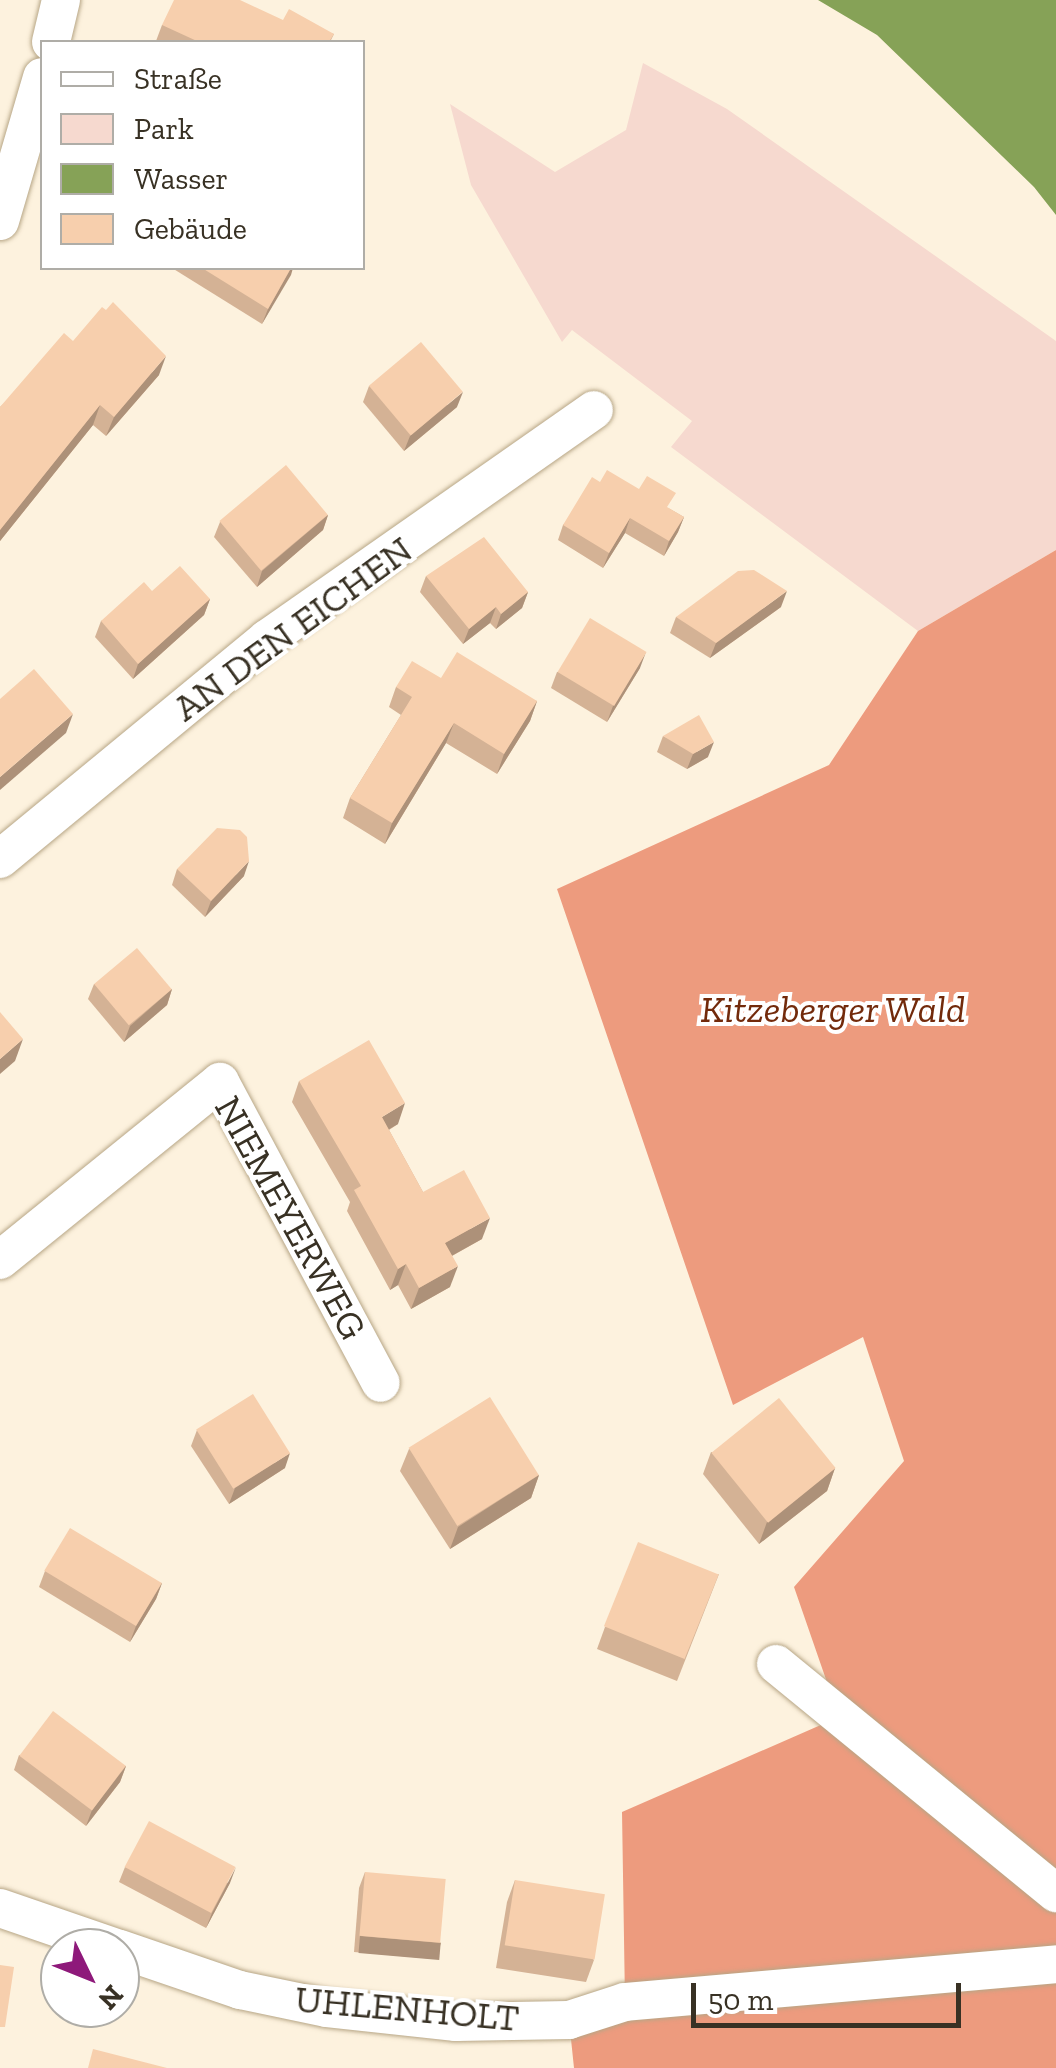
<!DOCTYPE html>
<meta charset="utf-8">
<style>
body{margin:0}
#map{position:relative;width:1056px;height:2068px;overflow:hidden;background:#fdf2de;font-family:"Zilla Slab",serif}
div>[style]{position:absolute}
[style*='--x']{left:calc(var(--x)*1px);top:calc(var(--y)*1px);width:calc(var(--w)*1px);rotate:calc(var(--a)*1deg)}
.green>*{inset:0;background:#f6d9cf}
.forest>*{inset:0;background:#ed9b7e}
.water>*{inset:0;background:#86a257}
.roads{filter:drop-shadow(0 0 2px #b7a686) drop-shadow(0 0 2px #b7a686)}
.minor>*{height:38px;margin:-19px;padding:0 19px;transform-origin:19px;border-radius:19px;background:#fff}
.wall>*{inset:0;background:#d4b295}
.shaded-wall>*{inset:0;background:#ad9179;transform-origin:0 0}
.building>*{inset:0;background:#f7cfad;transform-origin:0 0}
span{translate:-50% -50%;white-space:nowrap;text-align:center;line-height:1.15;-webkit-text-stroke:8px #fff;paint-order:stroke}
.street-label{font-size:38px;color:#383124}
.park-label{font-size:38px;color:#722a0b;font-style:italic}
.legend{position:absolute;left:40px;top:40px;width:325px;height:230px;box-sizing:border-box;background:#fff;border:2px solid #afada7;margin:0;padding:12px 18px;list-style:none;font-size:30px;color:#383124}
.legend li{display:flex;align-items:center;gap:20px;height:50px}
.legend b{width:50px;border:2px solid #afada7}
.north{position:absolute;left:40px;top:1928px;width:100px;height:100px;box-sizing:border-box;background:#fff;border:2px solid #afada7;border-radius:50%;rotate:133deg;font-size:28px;font-weight:700;line-height:40px;text-align:center;color:#383124}
.north::after{content:'';display:block;margin:auto;width:35px;height:45px;background:#8e197a;clip-path:polygon(50% 0,100% 100%,50% 72%,0 100%)}
.scale{position:absolute;left:691px;top:1983px;width:270px;height:45px;box-sizing:border-box;border:5px solid #383124;border-top:0;padding-left:12px;font-size:30px;line-height:35px;white-space:nowrap;color:#383124;-webkit-text-stroke:8px #fff;paint-order:stroke}
</style>
<div id="map">
<div class="green">
<div style="clip-path:polygon(643px 63px,727px 109px,1056px 341px,1056px 550px,918px 631px,671px 447px,692px 421px,572px 330px,562px 342px,471px 185px,450px 104px,555px 172px,626px 130px)"></div>
</div>
<div class="forest">
<div style="clip-path:polygon(1056px 550px,1056px 2068px,574px 2068px,569px 2020px,625px 2002px,622px 1812px,839px 1717px,794px 1587px,904px 1461px,863px 1337px,733px 1405px,557px 889px,829px 765px,918px 631px)"></div>
</div>
<div class="water">
<div style="clip-path:polygon(818px 0,1056px 0,1056px 215px,1034px 187px,877px 35px)"></div>
</div>
<div class="roads">
<div class="minor">
<div style="--x:51;--y:42;--w:43;--a:-76.6"></div>
<div style="--x:0;--y:221;--w:150;--a:-73.7"></div>
<div style="--x:0;--y:859;--w:346;--a:-39.5"></div>
<div style="--x:267;--y:639;--w:399;--a:-35"></div>
<div style="--x:0;--y:1260;--w:283;--a:-39"></div>
<div style="--x:220;--y:1082;--w:341;--a:61.9"></div>
<div style="--x:776;--y:1664;--w:362;--a:39.3"></div>
<div style="--x:0;--y:1908;--w:123;--a:19"></div>
<div style="--x:120;--y:1949;--w:127;--a:18.9"></div>
<div style="--x:240;--y:1990;--w:89;--a:11.7"></div>
<div style="--x:327;--y:2008;--w:130;--a:6.2"></div>
<div style="--x:456;--y:2022;--w:113;--a:-1"></div>
<div style="--x:569;--y:2020;--w:59;--a:-17.8"></div>
<div style="--x:625;--y:2002;--w:433;--a:-5"></div>
</div>
</div>
<div class="wall">
<div style="clip-path:polygon(283px 20px,334px 34px,330px 42px,160px 42px,156px 41px,162px 25px)"></div>
<div style="clip-path:polygon(172px 268px,293px 268px,262px 324px)"></div>
<div style="clip-path:polygon(73px 341px,159px 375px,106px 436px,93px 425px,0 541px,0 407px)"></div>
<div style="clip-path:polygon(369px 386px,457px 407px,404px 451px,363px 402px)"></div>
<div style="clip-path:polygon(600px 482px,670px 509px,684px 517px,678px 532px,664px 556px,625px 533px,603px 568px,558px 540px,563px 525px)"></div>
<div style="clip-path:polygon(328px 515px,323px 530px,257px 587px,214px 537px,220px 522px)"></div>
<div style="clip-path:polygon(426px 576px,528px 592px,522px 608px,496px 629px,490px 623px,463px 644px,420px 592px)"></div>
<div style="clip-path:polygon(152px 591px,210px 599px,204px 615px,133px 679px,95px 637px,101px 621px)"></div>
<div style="clip-path:polygon(781px 607px,710px 658px,670px 633px,676px 617px)"></div>
<div style="clip-path:polygon(640px 668px,607px 722px,551px 688px,557px 672px)"></div>
<div style="clip-path:polygon(441px 678px,537px 701px,530px 721px,497px 774px,446px 743px,385px 844px,343px 818px,350px 798px,401px 715px,389px 707px,396px 687px)"></div>
<div style="clip-path:polygon(663px 736px,708px 757px,687px 769px,657px 752px)"></div>
<div style="clip-path:polygon(177px 869px,244px 876px,205px 917px,172px 885px)"></div>
<div style="clip-path:polygon(94px 984px,172px 989px,167px 1005px,124px 1042px,88px 999px)"></div>
<div style="clip-path:polygon(299px 1081px,398px 1124px,389px 1130px,423px 1192px,482px 1239px,452px 1256px,450px 1287px,411px 1309px,398px 1285px,390px 1290px,347px 1211px,350px 1202px,292px 1102px)"></div>
<div style="clip-path:polygon(197px 1430px,285px 1468px,229px 1504px,191px 1446px)"></div>
<div style="clip-path:polygon(409px 1449px,539px 1475px,531px 1498px,450px 1549px,400px 1471px)"></div>
<div style="clip-path:polygon(711px 1452px,835px 1468px,827px 1491px,759px 1544px,703px 1474px)"></div>
<div style="clip-path:polygon(45px 1571px,162px 1583px,156px 1599px,130px 1642px,39px 1587px)"></div>
<div style="clip-path:polygon(719px 1574px,677px 1681px,597px 1649px,605px 1627px)"></div>
<div style="clip-path:polygon(19px 1755px,126px 1766px,120px 1782px,86px 1826px,14px 1770px)"></div>
<div style="clip-path:polygon(125px 1867px,230px 1883px,206px 1928px,119px 1882px)"></div>
<div style="clip-path:polygon(365px 1872px,441px 1943px,435px 1959px,354px 1952px,359px 1888px)"></div>
<div style="clip-path:polygon(515px 1880px,594px 1960px,586px 1982px,496px 1968px,507px 1902px)"></div>
</div>
<div class="shaded-wall">
<div style="clip-path:polygon(291px 268px,293px 268px,291px 275px,262px 324px,268px 309px)"></div>
<div style="clip-path:polygon(166px 356px,159px 375px,106px 436px,114px 417px)"></div>
<div style="clip-path:polygon(463px 392px,457px 407px,404px 451px,410px 436px)"></div>
<div style="clip-path:polygon(100px 405px,93px 425px,0 541px,0 530px)"></div>
<div style="clip-path:polygon(328px 515px,323px 530px,257px 587px,262px 571px)"></div>
<div style="clip-path:polygon(684px 517px,678px 532px,664px 556px,669px 541px)"></div>
<div style="clip-path:polygon(630px 518px,625px 533px,603px 568px,609px 553px)"></div>
<div style="clip-path:polygon(787px 591px,781px 607px,710px 658px,716px 643px)"></div>
<div style="clip-path:polygon(528px 592px,522px 608px,496px 629px,501px 614px)"></div>
<div style="clip-path:polygon(210px 599px,204px 615px,133px 679px,138px 664px)"></div>
<div style="clip-path:polygon(496px 607px,490px 623px,463px 644px,469px 629px)"></div>
<div style="clip-path:polygon(646px 652px,640px 668px,607px 722px,613px 706px)"></div>
<div style="clip-path:polygon(537px 701px,530px 721px,497px 774px,504px 754px)"></div>
<div style="clip-path:polygon(73px 714px,66px 733px,0 790px,0 777px)"></div>
<div style="clip-path:polygon(454px 723px,446px 743px,385px 844px,392px 823px)"></div>
<div style="clip-path:polygon(714px 742px,708px 757px,687px 769px,693px 754px)"></div>
<div style="clip-path:polygon(249px 861px,244px 876px,205px 917px,211px 901px)"></div>
<div style="clip-path:polygon(172px 989px,167px 1005px,124px 1042px,130px 1026px)"></div>
<div style="clip-path:polygon(23px 1039px,15px 1061px,0 1074px,0 1059px)"></div>
<div style="clip-path:polygon(405px 1103px,398px 1124px,374px 1138px,382px 1117px)"></div>
<div style="clip-path:polygon(490px 1218px,482px 1239px,437px 1264px,445px 1243px)"></div>
<div style="clip-path:polygon(406px 1264px,398px 1285px,390px 1290px,398px 1269px)"></div>
<div style="clip-path:polygon(458px 1266px,450px 1287px,411px 1309px,419px 1288px)"></div>
<div style="clip-path:polygon(290px 1453px,285px 1468px,229px 1504px,235px 1488px)"></div>
<div style="clip-path:polygon(835px 1468px,827px 1491px,759px 1544px,767px 1522px)"></div>
<div style="clip-path:polygon(539px 1475px,531px 1498px,450px 1549px,458px 1527px)"></div>
<div style="clip-path:polygon(162px 1583px,156px 1599px,130px 1642px,136px 1626px)"></div>
<div style="clip-path:polygon(126px 1766px,120px 1782px,86px 1826px,92px 1810px)"></div>
<div style="clip-path:polygon(236px 1867px,230px 1883px,206px 1928px,212px 1913px)"></div>
<div style="left:360px;top:1936px;width:81px;height:17px;rotate:5deg"></div>
</div>
<div class="building">
<div style="clip-path:polygon(174px 0,240px 0,283px 20px,289px 9px,334px 34px,329px 42px,199px 42px,162px 25px)"></div>
<div style="clip-path:polygon(202px 268px,291px 268px,268px 309px)"></div>
<div style="clip-path:polygon(113px 302px,166px 356px,114px 417px,100px 405px,0 530px,0 407px,64px 333px,73px 341px,102px 307px,106px 310px)"></div>
<div style="left:421px;top:342px;width:65px;height:68px;rotate:50deg"></div>
<div style="left:286px;top:465px;width:65px;height:87px;rotate:50deg"></div>
<div style="clip-path:polygon(607px 470px,639px 489px,647px 476px,676px 493px,667px 507px,684px 517px,669px 541px,630px 518px,609px 553px,563px 525px,592px 477px,600px 482px)"></div>
<div style="clip-path:polygon(484px 537px,528px 592px,501px 614px,496px 607px,469px 629px,426px 576px)"></div>
<div style="clip-path:polygon(180px 566px,210px 599px,138px 664px,101px 621px,144px 582px,152px 591px)"></div>
<div style="clip-path:polygon(754px 570px,787px 591px,716px 643px,676px 617px,738px 571px)"></div>
<div style="left:590px;top:618px;width:66px;height:63px;rotate:31deg"></div>
<div style="clip-path:polygon(457px 652px,537px 701px,504px 754px,454px 723px,392px 823px,350px 798px,412px 697px,396px 687px,412px 661px,441px 678px)"></div>
<div style="clip-path:polygon(34px 669px,73px 714px,0 777px,0 699px)"></div>
<div style="clip-path:polygon(699px 715px,714px 742px,693px 754px,663px 736px)"></div>
<div style="clip-path:polygon(217px 828px,240px 830px,247px 837px,249px 861px,211px 901px,177px 869px)"></div>
<div style="left:137px;top:948px;width:54px;height:56px;rotate:50deg"></div>
<div style="clip-path:polygon(0 1012px,23px 1039px,0 1059px)"></div>
<div style="clip-path:polygon(369px 1040px,405px 1103px,382px 1117px,423px 1192px,464px 1170px,490px 1218px,445px 1243px,458px 1266px,419px 1288px,406px 1264px,398px 1269px,354px 1190px,361px 1186px,299px 1081px)"></div>
<div style="left:253px;top:1394px;width:70px;height:67px;rotate:58deg"></div>
<div style="left:490px;top:1397px;width:92px;height:96px;rotate:58deg"></div>
<div style="left:779px;top:1398px;width:90px;height:87px;rotate:51deg"></div>
<div style="left:70px;top:1528px;width:107px;height:50px;rotate:31deg"></div>
<div style="left:638px;top:1542px;width:87px;height:91px;rotate:22deg"></div>
<div style="left:53px;top:1711px;width:91px;height:56px;rotate:37deg"></div>
<div style="left:149px;top:1821px;width:98px;height:52px;rotate:28deg"></div>
<div style="left:365px;top:1872px;width:81px;height:64px;rotate:5deg"></div>
<div style="left:515px;top:1880px;width:91px;height:66px;rotate:9deg"></div>
<div style="clip-path:polygon(0 1965px,14px 1967px,5px 2027px,0 2027px)"></div>
<div style="clip-path:polygon(93px 2049px,167px 2068px,88px 2068px)"></div>
</div>
<div class="street-label">
<span style="left:293px;top:629px;rotate:-36deg">AN DEN EICHEN</span>
<span style="left:290px;top:1218px;rotate:61deg">NIEMEYERWEG</span>
<span style="left:407px;top:2009px;rotate:5deg">UHLENHOLT</span>
</div>
<div class="park-label">
<span style="left:833px;top:1010px">Kitzeberger Wald</span>
</div>
<ul class="legend">
<li><b style="height:12px;background:#fff"></b>Straße</li>
<li><b style="height:28px;background:#f6d9cf"></b>Park</li>
<li><b style="height:28px;background:#86a257"></b>Wasser</li>
<li><b style="height:28px;background:#f7cfad"></b>Gebäude</li>
</ul>
<div class="north">N</div>
<div class="scale">50 m</div>
</div>
